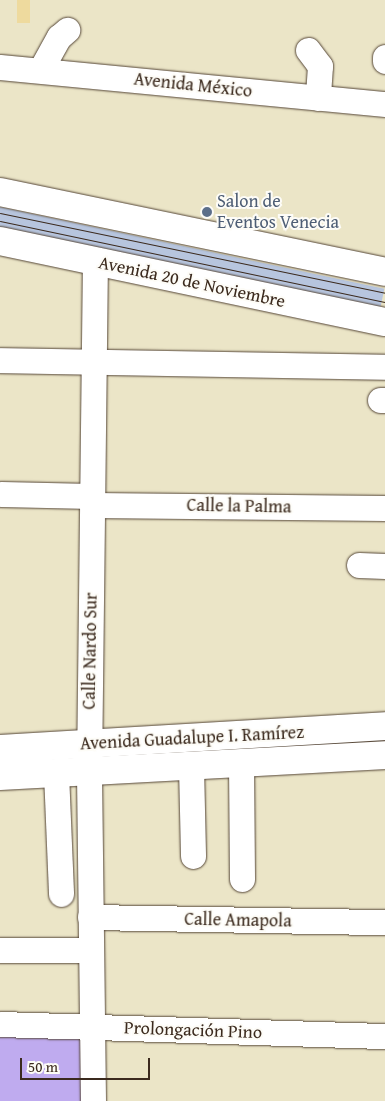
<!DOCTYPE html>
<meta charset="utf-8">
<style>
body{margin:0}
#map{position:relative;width:385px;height:1101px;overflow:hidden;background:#ebe5c7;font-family:"Gentium Book Plus",serif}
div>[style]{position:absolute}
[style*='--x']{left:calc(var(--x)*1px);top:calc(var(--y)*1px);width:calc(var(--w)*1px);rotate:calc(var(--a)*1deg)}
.industrial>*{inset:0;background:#b7c5de;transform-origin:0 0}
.sand>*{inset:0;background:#eeda9e;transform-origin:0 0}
.building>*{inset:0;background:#bfabef;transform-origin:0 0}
.roads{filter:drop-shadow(0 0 1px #554637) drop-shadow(0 0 1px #554637)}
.minor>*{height:25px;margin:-12.5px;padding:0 12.5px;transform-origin:12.5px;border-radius:12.5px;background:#fff}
.major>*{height:28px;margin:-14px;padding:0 14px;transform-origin:14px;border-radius:14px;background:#fff}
.tram>*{height:1px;margin:-0.5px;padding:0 0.5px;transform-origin:0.5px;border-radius:0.5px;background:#3b2a1e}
.dots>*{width:14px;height:14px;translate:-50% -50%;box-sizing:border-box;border:2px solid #fdfcf7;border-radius:50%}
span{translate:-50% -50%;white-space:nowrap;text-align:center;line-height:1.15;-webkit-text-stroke:4px #fdfcf7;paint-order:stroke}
.street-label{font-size:18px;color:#3b2a1e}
.service-label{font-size:18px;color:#4e5e75}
.left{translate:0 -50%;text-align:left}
.scale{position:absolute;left:20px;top:1058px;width:130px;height:22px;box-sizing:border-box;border:2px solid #3b2a1e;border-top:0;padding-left:6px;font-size:15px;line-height:18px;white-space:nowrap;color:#3b2a1e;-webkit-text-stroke:4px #fdfcf7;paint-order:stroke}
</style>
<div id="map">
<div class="industrial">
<div style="left:0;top:207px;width:393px;height:21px;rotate:12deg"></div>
</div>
<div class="sand">
<div style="left:17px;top:0;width:13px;height:23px"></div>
</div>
<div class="building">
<div style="left:83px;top:1031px;width:70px;height:83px;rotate:90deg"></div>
</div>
<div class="roads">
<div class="minor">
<div style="--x:308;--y:50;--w:20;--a:53"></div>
<div style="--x:320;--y:66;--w:32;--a:94"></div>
<div style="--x:385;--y:61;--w:4;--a:-90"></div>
<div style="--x:0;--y:67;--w:387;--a:5.5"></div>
<div style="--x:41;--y:69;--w:37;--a:-61"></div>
<div style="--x:59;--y:37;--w:11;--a:-41"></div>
<div style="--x:0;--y:360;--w:385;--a:1"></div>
<div style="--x:380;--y:400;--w:5;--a:0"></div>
<div style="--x:1;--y:494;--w:91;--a:1.3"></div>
<div style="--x:92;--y:505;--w:293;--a:0.6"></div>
<div style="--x:359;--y:565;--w:26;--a:2"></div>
<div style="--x:241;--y:763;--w:116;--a:89.5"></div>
<div style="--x:191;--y:766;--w:90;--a:88.7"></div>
<div style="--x:56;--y:773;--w:121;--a:87.6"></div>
<div style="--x:90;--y:917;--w:295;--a:1"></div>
<div style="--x:0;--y:950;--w:91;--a:0"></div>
<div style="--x:0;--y:1024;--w:385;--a:1.8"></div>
<div style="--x:93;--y:1101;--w:330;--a:-90.7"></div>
<div style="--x:89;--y:771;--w:510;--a:-89.33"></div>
</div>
<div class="major">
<div style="--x:0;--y:192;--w:393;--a:11.7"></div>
<div style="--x:0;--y:241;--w:393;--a:11.9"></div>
<div style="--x:0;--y:749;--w:386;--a:-3.4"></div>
<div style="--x:0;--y:776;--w:386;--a:-3.1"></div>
</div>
</div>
<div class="tram">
<div style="--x:0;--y:213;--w:393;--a:11.7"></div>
<div style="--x:0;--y:221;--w:393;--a:11.9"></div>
</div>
<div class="dots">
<div style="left:207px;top:212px;background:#5c6f8a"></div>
</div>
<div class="street-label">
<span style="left:193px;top:85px;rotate:6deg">Avenida México</span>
<span style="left:192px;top:282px;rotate:12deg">Avenida 20 de Noviembre</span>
<span style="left:239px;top:506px;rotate:1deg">Calle la Palma</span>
<span style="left:90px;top:651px;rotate:-89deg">Calle Nardo Sur</span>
<span style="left:192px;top:738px;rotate:-3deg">Avenida Guadalupe I. Ramírez</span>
<span style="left:238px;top:920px;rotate:1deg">Calle Amapola</span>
<span style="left:193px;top:1030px;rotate:2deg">Prolongación Pino</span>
</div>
<div class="service-label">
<span class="left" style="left:217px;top:212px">Salon de<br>Eventos Venecia</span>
</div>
<div class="scale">50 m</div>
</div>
